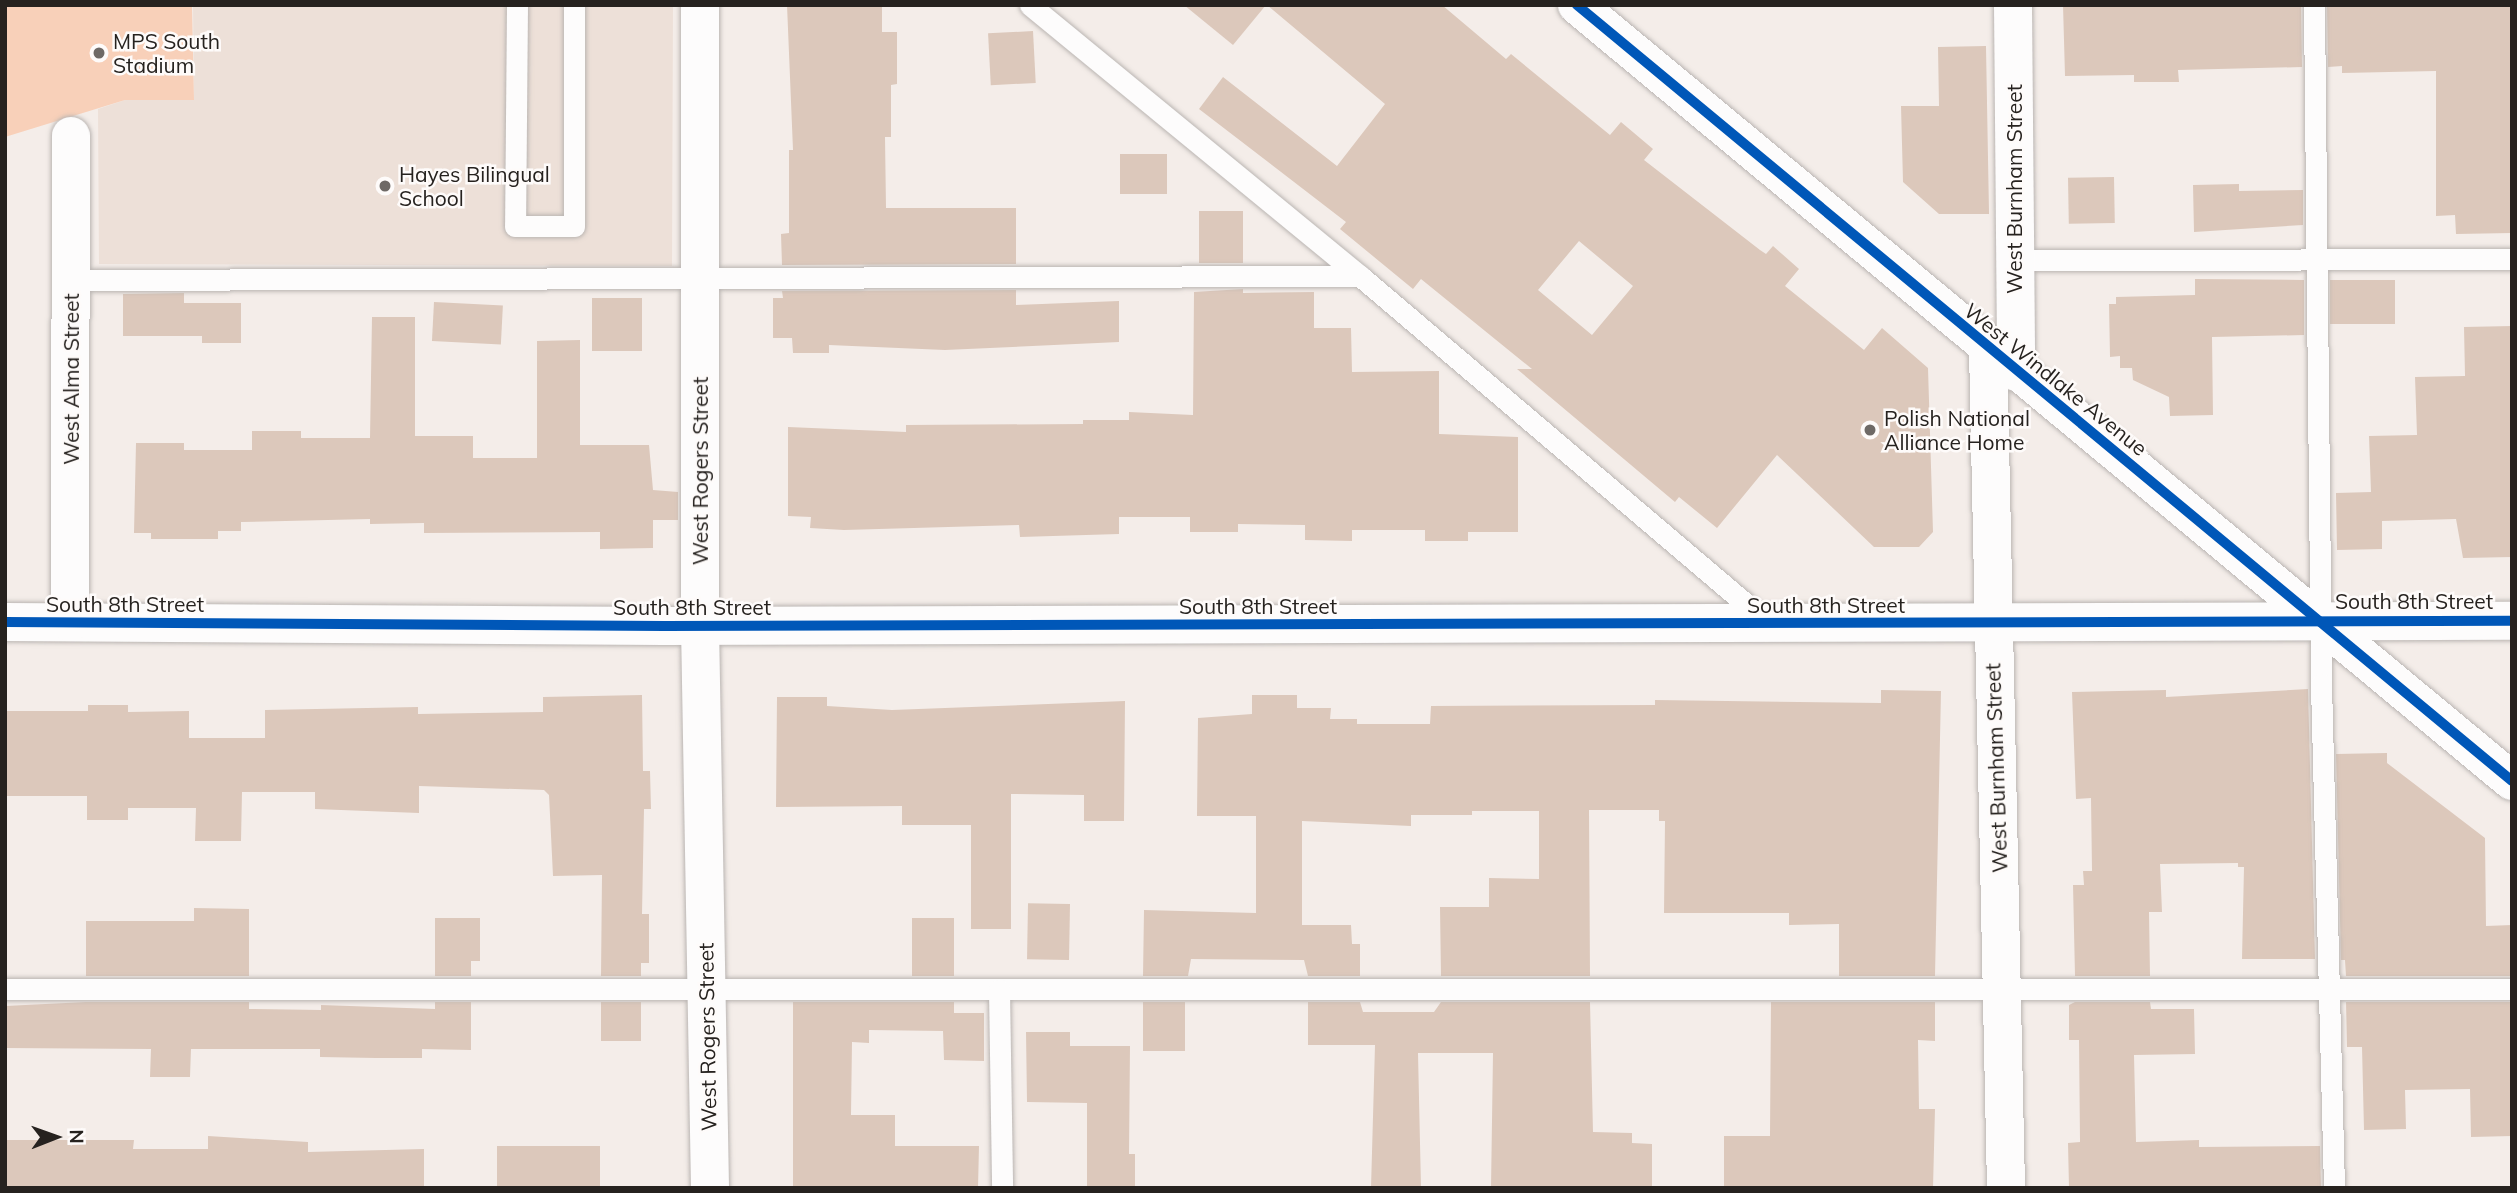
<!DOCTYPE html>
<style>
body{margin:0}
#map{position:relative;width:2517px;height:1193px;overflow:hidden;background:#f4ede9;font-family:Mulish,sans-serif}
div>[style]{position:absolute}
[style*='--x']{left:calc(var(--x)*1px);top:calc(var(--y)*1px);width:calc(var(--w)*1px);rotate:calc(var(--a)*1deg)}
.built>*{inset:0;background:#ede0d8}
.green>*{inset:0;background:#f8d0b9}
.building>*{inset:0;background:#dcc8bb;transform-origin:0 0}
.roads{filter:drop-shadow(0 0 2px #bab5b2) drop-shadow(0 0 2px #bab5b2)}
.service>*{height:21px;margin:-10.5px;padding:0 10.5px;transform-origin:10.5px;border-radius:10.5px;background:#fdfcfc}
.minor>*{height:38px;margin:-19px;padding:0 19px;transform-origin:19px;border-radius:19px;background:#fdfcfc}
.tertiary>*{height:38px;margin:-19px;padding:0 19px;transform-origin:19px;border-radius:19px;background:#fdfcfc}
.cycleway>*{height:10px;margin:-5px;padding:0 5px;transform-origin:5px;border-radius:5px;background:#0057b8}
.dots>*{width:19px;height:19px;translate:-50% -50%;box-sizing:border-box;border:4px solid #fefbfa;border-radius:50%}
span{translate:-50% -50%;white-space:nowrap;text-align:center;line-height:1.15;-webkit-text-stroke:5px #fefbfa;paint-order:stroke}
.poi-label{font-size:21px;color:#26221f}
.left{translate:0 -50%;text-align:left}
.street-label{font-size:21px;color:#26221f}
.frame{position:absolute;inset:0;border:7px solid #26221f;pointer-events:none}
.north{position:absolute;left:21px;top:1102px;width:70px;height:70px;-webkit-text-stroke:5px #fefbfa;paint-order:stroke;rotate:89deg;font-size:19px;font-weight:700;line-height:28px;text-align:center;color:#26221f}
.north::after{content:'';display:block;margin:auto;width:24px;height:32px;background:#26221f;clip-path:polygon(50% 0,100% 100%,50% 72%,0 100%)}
</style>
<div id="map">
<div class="built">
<div style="clip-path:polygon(193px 5px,673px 5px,672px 266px,99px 264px,98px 109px,125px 100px,194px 100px)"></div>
</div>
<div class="green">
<div style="clip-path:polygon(5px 5px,192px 5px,194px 100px,125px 100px,5px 137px)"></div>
</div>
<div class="building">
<div style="clip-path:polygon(787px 5px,882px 5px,882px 32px,897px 32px,897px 84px,891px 85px,891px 137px,885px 137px,886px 208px,1016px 208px,1016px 264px,782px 265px,781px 234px,789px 233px,789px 150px,793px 150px)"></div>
<div style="clip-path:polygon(1184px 5px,1266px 5px,1233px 45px)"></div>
<div style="clip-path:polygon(evenodd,1267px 5px,1442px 5px,1506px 59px,1511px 54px,1610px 135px,1621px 122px,1653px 149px,1644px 160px,1760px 250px,1766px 254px,1773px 246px,1799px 269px,1785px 286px,1864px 350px,1882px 328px,1928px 368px,1933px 532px,1919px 547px,1874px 547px,1777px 455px,1717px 528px,1679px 497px,1675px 502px,1517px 369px,1532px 369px,1421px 279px,1413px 289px,1340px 229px,1346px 222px,1199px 109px,1223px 77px,1337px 166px,1385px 104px,1267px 5px,1579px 241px,1633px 286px,1592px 335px,1538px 290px,1579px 241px)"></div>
<div style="clip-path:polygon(2063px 5px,2301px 5px,2302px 67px,2178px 70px,2179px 82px,2134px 82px,2134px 75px,2065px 76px)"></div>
<div style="clip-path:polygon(2327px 5px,2512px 5px,2512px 233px,2456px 234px,2455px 215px,2436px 216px,2436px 71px,2342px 73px,2342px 66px,2328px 67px)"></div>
<div style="left:1033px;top:31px;width:52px;height:45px;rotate:87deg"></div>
<div style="clip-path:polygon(1986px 46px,1989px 214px,1939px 214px,1903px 182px,1901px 106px,1939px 106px,1938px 47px)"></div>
<div style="left:1120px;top:154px;width:47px;height:40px"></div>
<div style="left:2114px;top:177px;width:46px;height:46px;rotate:89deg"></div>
<div style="clip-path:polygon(2239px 184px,2239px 191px,2303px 190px,2303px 225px,2194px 232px,2193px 185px)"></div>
<div style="left:1199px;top:211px;width:44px;height:52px"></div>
<div style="clip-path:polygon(2195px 279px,2304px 280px,2304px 335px,2212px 337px,2213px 415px,2170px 416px,2169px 397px,2133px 380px,2132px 368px,2120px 368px,2120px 356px,2110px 357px,2109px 304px,2116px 304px,2116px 297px,2195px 295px)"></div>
<div style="left:2330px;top:280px;width:65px;height:44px"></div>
<div style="clip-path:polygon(1243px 289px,1243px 293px,1314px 292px,1314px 328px,1351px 328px,1352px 372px,1439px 371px,1439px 434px,1518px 437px,1518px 532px,1468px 532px,1468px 541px,1425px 541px,1425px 530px,1352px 530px,1352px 541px,1305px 540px,1305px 525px,1238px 524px,1238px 532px,1190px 532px,1190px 517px,1119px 517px,1119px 534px,1020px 537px,1019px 525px,844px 530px,810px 528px,811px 517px,788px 516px,788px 427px,906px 432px,906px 425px,1083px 424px,1083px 420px,1129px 420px,1129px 412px,1193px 415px,1194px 292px)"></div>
<div style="clip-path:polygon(1016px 290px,1016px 305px,1119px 301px,1119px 342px,945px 350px,829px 345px,829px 353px,793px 353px,792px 338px,773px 338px,773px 298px,783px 298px,782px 291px)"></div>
<div style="clip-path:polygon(184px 293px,184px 303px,241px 303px,241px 343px,202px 343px,202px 336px,123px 336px,123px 294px)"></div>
<div style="left:592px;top:298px;width:50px;height:53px"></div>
<div style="left:434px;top:302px;width:69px;height:39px;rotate:3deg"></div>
<div style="clip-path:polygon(372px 317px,415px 317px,415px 436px,473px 436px,473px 458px,537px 458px,537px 341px,580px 340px,580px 445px,649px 445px,653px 490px,678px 492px,678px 520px,653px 520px,653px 548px,600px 549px,600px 532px,424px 533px,424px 523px,370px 524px,370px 519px,241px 522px,241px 531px,218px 531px,218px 539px,151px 539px,151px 533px,134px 533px,136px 443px,184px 443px,184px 450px,252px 450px,252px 431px,301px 431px,301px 438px,370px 438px)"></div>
<div style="clip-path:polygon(2512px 326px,2512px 557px,2463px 558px,2456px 519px,2382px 521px,2382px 549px,2337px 550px,2336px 493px,2371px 492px,2369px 436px,2417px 435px,2415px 377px,2465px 376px,2464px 327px)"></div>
<div style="clip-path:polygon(2308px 689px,2315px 959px,2242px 959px,2244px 867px,2238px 867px,2238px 863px,2160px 864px,2162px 912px,2149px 912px,2150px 976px,2075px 976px,2073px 885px,2084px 885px,2083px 871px,2092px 871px,2091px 798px,2076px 799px,2072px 692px,2166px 690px,2166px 697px)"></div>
<div style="clip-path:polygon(1881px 690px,1941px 691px,1935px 976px,1839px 976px,1839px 924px,1789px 925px,1789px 913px,1664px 913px,1665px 821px,1659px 821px,1659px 810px,1589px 810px,1590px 976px,1441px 976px,1440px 907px,1489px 907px,1489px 878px,1539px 879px,1539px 811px,1472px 811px,1472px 815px,1411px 815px,1411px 826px,1302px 821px,1302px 925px,1351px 925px,1352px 944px,1360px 944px,1360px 976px,1308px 976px,1304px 960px,1191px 959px,1188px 976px,1143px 976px,1144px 910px,1256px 913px,1256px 816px,1197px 816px,1198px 718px,1252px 714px,1252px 695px,1297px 695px,1297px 708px,1331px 708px,1330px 719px,1357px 719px,1357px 724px,1430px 724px,1431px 706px,1655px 705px,1655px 700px,1881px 703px)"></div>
<div style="clip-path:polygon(642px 695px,643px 771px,650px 771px,651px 809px,644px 809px,642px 914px,649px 914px,649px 963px,641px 963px,641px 976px,601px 976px,602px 875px,553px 876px,549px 795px,544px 790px,419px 786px,419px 813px,315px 809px,315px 792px,242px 792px,241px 841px,195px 841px,196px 808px,128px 808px,128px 820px,87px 820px,87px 796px,5px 796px,5px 711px,88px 711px,88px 705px,128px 705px,128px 712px,189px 711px,189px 738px,265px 738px,265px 710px,418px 707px,418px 714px,543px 712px,543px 697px)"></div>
<div style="clip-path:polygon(777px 697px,827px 697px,827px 706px,892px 710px,1125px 701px,1124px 821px,1084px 821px,1084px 795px,1011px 794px,1011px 929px,971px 929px,971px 825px,902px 825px,902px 806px,776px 807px)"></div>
<div style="clip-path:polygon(2387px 753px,2387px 763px,2485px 838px,2486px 926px,2512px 925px,2512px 976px,2346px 976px,2345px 960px,2341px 960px,2336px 754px)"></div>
<div style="left:1070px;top:904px;width:56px;height:42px;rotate:91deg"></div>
<div style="clip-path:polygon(194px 908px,249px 909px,249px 976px,86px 976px,86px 921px,194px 921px)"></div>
<div style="clip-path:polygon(435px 918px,480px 918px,480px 961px,471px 961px,471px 976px,435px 976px)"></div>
<div style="left:912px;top:918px;width:42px;height:58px"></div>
<div style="clip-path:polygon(86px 1002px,249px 1002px,249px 1009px,321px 1010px,321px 1005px,435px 1009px,435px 1002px,471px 1002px,471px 1050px,422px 1049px,422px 1058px,376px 1058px,320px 1057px,320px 1049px,191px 1049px,190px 1077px,150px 1077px,151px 1049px,5px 1048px,5px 1006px)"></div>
<div style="left:601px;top:1002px;width:40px;height:39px"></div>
<div style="clip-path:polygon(793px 1002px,954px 1002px,954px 1013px,984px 1013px,984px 1061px,944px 1060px,943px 1031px,869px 1030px,869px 1043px,852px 1042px,851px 1115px,895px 1115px,895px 1146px,979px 1146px,978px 1188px,793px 1188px)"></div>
<div style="left:1143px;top:1002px;width:42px;height:49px"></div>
<div style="clip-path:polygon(1308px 1002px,1360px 1002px,1363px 1012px,1434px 1012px,1441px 1002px,1590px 1002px,1593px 1132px,1632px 1133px,1632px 1143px,1652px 1144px,1652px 1188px,1491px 1188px,1493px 1053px,1418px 1053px,1421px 1188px,1371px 1188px,1375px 1045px,1308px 1045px)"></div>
<div style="clip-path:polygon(1771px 1002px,1935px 1002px,1935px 1041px,1918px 1040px,1919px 1109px,1935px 1109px,1933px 1188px,1724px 1188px,1724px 1136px,1770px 1136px)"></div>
<div style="clip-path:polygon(2075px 1002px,2150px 1002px,2151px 1009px,2194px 1009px,2195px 1054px,2134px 1055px,2136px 1142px,2199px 1140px,2199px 1147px,2320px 1146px,2321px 1188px,2069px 1188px,2068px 1143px,2080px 1142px,2079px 1040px,2069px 1040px,2069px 1005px)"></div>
<div style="clip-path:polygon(2346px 1002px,2512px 1002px,2512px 1136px,2471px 1137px,2470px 1089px,2405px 1090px,2406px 1129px,2364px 1130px,2362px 1047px,2347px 1047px)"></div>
<div style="clip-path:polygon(1026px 1032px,1070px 1032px,1070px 1046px,1130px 1046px,1129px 1154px,1135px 1154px,1135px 1188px,1087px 1188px,1087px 1103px,1027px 1102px)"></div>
<div style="clip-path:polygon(208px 1136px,308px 1142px,308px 1152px,424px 1149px,424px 1188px,5px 1188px,5px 1140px,134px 1140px,133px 1149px,208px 1149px)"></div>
<div style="left:600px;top:1146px;width:42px;height:103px;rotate:90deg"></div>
</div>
<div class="roads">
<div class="service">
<div style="--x:517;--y:5;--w:221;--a:90.5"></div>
<div style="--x:515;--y:226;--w:59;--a:0"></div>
<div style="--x:574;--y:226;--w:221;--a:-90"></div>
<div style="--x:1030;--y:5;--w:427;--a:39.4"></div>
<div style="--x:1360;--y:276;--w:533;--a:40.36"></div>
<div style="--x:2314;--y:5;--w:679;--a:89.41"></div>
<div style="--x:2321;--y:684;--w:504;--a:88.52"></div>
<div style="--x:2015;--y:260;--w:497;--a:-0.1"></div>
<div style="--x:71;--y:280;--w:1289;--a:-0.18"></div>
<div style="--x:5;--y:989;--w:2507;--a:0"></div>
<div style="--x:999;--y:990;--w:198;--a:89.1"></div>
</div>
<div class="minor">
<div style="--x:700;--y:5;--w:621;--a:90"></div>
<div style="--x:700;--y:626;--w:562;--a:88.98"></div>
<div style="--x:2013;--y:5;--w:367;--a:89.5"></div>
<div style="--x:1988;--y:349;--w:839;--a:88.77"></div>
<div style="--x:5;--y:622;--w:659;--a:0.35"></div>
<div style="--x:664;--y:626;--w:1848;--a:-0.16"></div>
<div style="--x:70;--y:622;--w:486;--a:-89.9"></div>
</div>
<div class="tertiary">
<div style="--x:1577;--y:5;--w:1215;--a:39.69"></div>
</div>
</div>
<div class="cycleway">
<div style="--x:1577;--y:5;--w:1215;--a:39.69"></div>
<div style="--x:5;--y:622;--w:659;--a:0.35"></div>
<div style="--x:664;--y:626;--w:1848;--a:-0.16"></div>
</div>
<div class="dots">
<div style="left:99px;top:53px;background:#6e6966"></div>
<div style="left:385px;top:186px;background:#6e6966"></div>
<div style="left:1870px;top:430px;background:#6e6966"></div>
</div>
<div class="poi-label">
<span class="left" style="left:113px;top:53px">MPS South<br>Stadium</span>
<span class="left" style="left:399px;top:186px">Hayes Bilingual<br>School</span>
<span class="left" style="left:1884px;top:430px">Polish National<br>Alliance Home</span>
</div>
<div class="street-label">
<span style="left:2014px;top:189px;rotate:-90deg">West Burnham Street</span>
<span style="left:71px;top:379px;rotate:-90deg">West Alma Street</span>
<span style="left:2056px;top:379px;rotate:39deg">West Windlake Avenue</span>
<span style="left:700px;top:471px;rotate:-90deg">West Rogers Street</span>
<span style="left:2414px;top:601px">South 8th Street</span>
<span style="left:125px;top:604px">South 8th Street</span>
<span style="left:1826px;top:605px">South 8th Street</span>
<span style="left:1258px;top:606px">South 8th Street</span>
<span style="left:692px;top:607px">South 8th Street</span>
<span style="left:1996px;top:768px;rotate:-92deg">West Burnham Street</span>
<span style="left:707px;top:1037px;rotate:-91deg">West Rogers Street</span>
</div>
<div class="frame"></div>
<div class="north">N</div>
</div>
